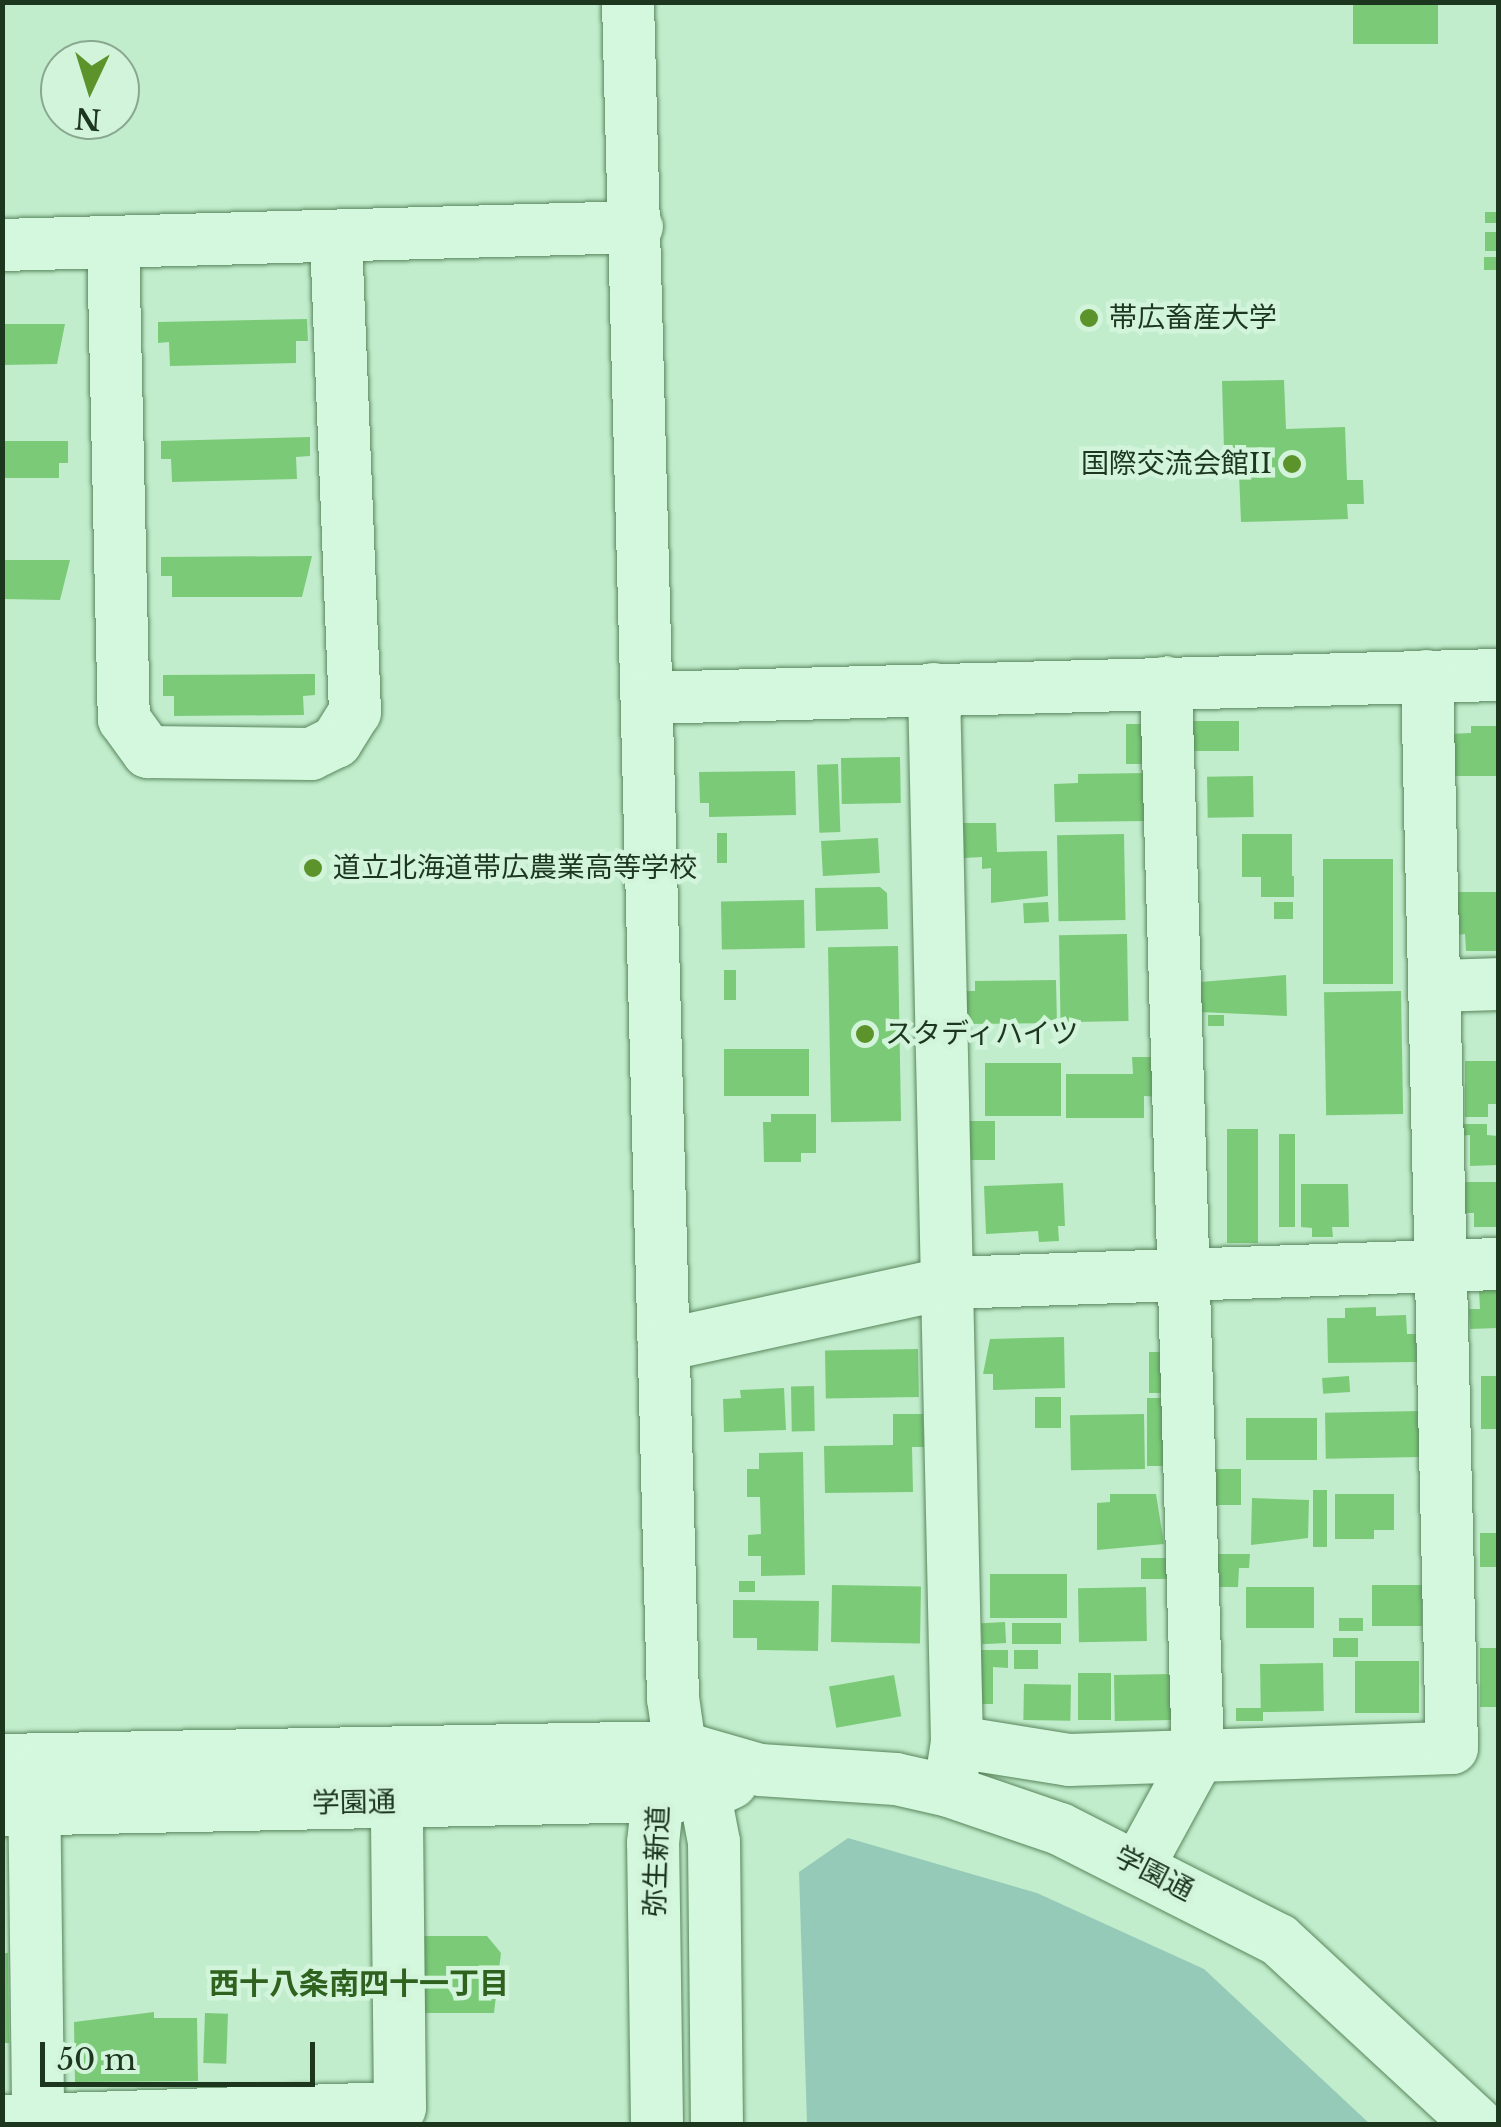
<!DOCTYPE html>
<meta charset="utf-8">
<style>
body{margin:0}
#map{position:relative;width:1501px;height:2127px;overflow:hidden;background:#c1edcc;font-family:"Libre Baskerville","Noto Sans JP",serif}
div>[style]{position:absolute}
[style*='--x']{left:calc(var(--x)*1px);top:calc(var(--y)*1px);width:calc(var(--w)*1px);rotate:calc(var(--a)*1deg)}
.green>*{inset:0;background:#96cab8}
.building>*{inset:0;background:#7bca78;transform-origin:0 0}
.roads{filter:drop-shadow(0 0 2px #59865c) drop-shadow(0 0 2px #59865c)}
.minor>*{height:52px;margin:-26px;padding:0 26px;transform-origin:26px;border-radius:26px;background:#d4f8dd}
.dots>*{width:28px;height:28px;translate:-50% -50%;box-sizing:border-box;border:5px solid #d1f4da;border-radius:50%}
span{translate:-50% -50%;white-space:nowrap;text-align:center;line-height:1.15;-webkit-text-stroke:9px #d1f4da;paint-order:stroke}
.poi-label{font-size:28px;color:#1d361e}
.left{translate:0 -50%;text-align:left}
.right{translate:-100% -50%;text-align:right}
.street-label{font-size:28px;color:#1d361e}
.neighbourhood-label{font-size:30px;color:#2f621e;font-weight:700}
.frame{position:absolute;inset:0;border:5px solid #1d361e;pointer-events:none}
.north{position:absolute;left:40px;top:40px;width:100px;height:100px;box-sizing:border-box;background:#d1f4da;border:2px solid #89a88f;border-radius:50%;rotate:184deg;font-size:28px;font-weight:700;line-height:40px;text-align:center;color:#1d361e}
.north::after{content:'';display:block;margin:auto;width:35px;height:45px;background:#5c932b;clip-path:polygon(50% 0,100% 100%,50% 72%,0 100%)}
.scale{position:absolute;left:40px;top:2042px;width:275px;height:45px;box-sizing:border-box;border:5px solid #1d361e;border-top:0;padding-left:12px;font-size:30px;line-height:35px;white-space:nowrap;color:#1d361e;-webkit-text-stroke:8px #d1f4da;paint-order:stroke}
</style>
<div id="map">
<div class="green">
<div style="clip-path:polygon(848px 1838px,1037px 1893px,1204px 1969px,1370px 2124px,807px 2124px,799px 1872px)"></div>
</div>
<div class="building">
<div style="left:1353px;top:2px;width:85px;height:42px"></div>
<div style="left:1485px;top:212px;width:13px;height:11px"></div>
<div style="left:1498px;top:232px;width:19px;height:13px;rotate:90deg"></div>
<div style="left:1484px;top:257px;width:14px;height:13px"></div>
<div style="clip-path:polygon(307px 319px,308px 341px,296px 341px,296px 363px,170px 366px,169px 342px,158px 343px,158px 322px)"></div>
<div style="clip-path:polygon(2px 324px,65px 324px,57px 364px,2px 365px)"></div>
<div style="clip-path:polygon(1284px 380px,1286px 429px,1345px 427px,1347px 480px,1363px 480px,1364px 504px,1347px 504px,1348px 519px,1241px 522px,1238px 449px,1224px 449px,1222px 381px)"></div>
<div style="clip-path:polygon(310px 437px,310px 456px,296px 457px,297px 479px,172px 482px,171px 459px,161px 459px,161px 441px)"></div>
<div style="clip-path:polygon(2px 441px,68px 441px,68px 463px,59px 463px,59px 478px,2px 478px)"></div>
<div style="clip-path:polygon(312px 556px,302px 597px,172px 597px,172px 576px,161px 576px,161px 557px)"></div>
<div style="clip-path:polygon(2px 560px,70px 560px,60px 600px,2px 599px)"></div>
<div style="clip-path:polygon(315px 674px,315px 695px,303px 696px,304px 715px,174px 716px,174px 696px,163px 696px,163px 675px)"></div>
<div style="left:1191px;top:721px;width:48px;height:30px"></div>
<div style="left:1126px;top:724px;width:29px;height:40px"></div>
<div style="clip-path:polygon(1471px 726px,1498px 726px,1498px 776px,1448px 776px,1448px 734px,1471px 733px)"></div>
<div style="left:900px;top:757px;width:46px;height:59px;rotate:89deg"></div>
<div style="left:838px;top:764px;width:68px;height:21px;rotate:88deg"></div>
<div style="clip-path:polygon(795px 771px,796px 815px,709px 817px,709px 803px,700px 803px,699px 772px)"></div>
<div style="clip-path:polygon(1149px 773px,1149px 821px,1055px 822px,1054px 784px,1078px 783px,1078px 774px)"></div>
<div style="left:1253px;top:776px;width:41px;height:46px;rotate:89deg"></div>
<div style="clip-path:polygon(963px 823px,996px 823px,997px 852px,1047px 851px,1048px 896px,991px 903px,991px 868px,982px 869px,982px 857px,964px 858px)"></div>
<div style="left:717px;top:833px;width:10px;height:30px"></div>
<div style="left:1124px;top:834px;width:86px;height:67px;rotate:89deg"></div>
<div style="left:1242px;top:834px;width:50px;height:43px"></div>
<div style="left:878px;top:838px;width:35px;height:57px;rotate:87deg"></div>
<div style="left:1393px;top:859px;width:125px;height:70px;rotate:90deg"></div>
<div style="left:1261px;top:876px;width:33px;height:21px"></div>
<div style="clip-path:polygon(880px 887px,887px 893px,888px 929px,816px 931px,815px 888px)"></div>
<div style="clip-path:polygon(1456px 892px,1498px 892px,1498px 951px,1466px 951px,1465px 934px,1456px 935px)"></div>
<div style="left:804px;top:900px;width:48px;height:83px;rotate:89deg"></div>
<div style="left:1048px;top:902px;width:20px;height:25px;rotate:87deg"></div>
<div style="left:1274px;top:902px;width:19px;height:17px"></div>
<div style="left:1127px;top:934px;width:87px;height:68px;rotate:89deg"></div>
<div style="left:898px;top:946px;width:175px;height:70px;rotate:89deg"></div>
<div style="left:724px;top:970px;width:12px;height:30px"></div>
<div style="clip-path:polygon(1286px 975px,1287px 1016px,1200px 1012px,1200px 982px)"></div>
<div style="clip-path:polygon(1056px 980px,1057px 1023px,966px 1024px,965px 991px,975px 991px,975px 981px)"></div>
<div style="left:1401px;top:991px;width:123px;height:77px;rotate:89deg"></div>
<div style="left:1208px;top:1015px;width:16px;height:11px"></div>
<div style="left:724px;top:1049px;width:85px;height:47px"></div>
<div style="clip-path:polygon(1132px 1057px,1161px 1057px,1161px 1097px,1144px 1096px,1144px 1118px,1066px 1118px,1066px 1074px,1133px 1074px)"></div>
<div style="clip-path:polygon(1465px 1061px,1498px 1061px,1498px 1104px,1488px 1104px,1488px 1117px,1465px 1117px)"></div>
<div style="left:985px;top:1063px;width:76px;height:53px"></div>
<div style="clip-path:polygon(771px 1114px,816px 1114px,816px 1153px,801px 1153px,801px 1162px,764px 1162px,763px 1122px,771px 1122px)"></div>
<div style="left:960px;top:1121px;width:35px;height:39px"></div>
<div style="clip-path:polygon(1458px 1124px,1487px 1124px,1487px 1135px,1498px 1136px,1498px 1165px,1470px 1166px,1470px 1135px,1458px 1136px)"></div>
<div style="left:1227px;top:1129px;width:31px;height:114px"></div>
<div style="left:1279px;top:1134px;width:16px;height:93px"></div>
<div style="clip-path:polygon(1465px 1182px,1498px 1182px,1498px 1227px,1474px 1227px,1474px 1213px,1465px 1213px)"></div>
<div style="clip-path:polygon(1063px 1183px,1065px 1226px,1058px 1226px,1059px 1241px,1039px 1242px,1038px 1231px,986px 1234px,984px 1186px)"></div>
<div style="clip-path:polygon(1301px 1184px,1348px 1184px,1349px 1227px,1332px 1227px,1333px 1237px,1312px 1237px,1312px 1228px,1301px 1227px)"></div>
<div style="clip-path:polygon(1498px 1289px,1498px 1328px,1470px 1329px,1469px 1309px,1480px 1309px,1479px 1290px)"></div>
<div style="clip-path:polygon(1376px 1307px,1376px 1316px,1406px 1315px,1407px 1334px,1416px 1334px,1417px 1362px,1328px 1363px,1327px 1318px,1345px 1318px,1345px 1308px)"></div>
<div style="clip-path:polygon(1064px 1337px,1065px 1388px,993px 1390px,993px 1374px,983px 1374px,990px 1339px)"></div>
<div style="left:918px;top:1349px;width:48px;height:93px;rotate:89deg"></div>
<div style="left:1149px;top:1352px;width:17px;height:41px"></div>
<div style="left:1349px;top:1376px;width:16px;height:27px;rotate:86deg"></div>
<div style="left:1481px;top:1376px;width:17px;height:53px"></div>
<div style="left:814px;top:1386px;width:45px;height:23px;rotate:89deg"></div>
<div style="clip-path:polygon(784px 1388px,786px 1430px,724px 1432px,723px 1399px,741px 1398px,740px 1390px)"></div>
<div style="left:1035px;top:1397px;width:26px;height:31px"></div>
<div style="left:1147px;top:1398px;width:24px;height:68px"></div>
<div style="left:1420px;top:1411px;width:46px;height:95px;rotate:89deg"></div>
<div style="clip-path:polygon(893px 1414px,923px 1414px,924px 1447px,912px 1447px,913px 1492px,825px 1493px,824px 1446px,893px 1445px)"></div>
<div style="left:1144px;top:1414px;width:55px;height:74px;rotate:89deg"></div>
<div style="left:1317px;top:1418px;width:42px;height:71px;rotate:90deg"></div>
<div style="clip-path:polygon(803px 1452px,805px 1575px,761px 1576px,761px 1556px,748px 1556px,748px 1535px,761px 1534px,760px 1497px,747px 1497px,747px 1469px,759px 1469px,759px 1453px)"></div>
<div style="left:1216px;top:1469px;width:25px;height:36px"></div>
<div style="left:1327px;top:1490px;width:57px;height:14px;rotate:90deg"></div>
<div style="clip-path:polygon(1110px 1494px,1156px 1494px,1164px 1544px,1097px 1550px,1097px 1503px,1110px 1502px)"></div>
<div style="clip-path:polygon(1335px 1494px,1394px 1494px,1394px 1530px,1374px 1530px,1374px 1539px,1335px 1539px)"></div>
<div style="clip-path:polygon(1252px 1498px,1309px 1500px,1308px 1538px,1251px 1545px)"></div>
<div style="left:1498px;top:1533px;width:34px;height:18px;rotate:90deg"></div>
<div style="clip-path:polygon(1218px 1554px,1250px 1554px,1249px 1568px,1239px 1568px,1238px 1587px,1217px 1587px)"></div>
<div style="left:1141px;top:1558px;width:31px;height:21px"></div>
<div style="left:990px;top:1574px;width:77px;height:44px"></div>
<div style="left:739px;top:1581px;width:16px;height:11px"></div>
<div style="left:832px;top:1585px;width:89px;height:57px;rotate:1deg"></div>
<div style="left:1372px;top:1585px;width:50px;height:41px"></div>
<div style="left:1146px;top:1587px;width:54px;height:68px;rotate:89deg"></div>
<div style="left:1314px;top:1587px;width:41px;height:68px;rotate:90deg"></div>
<div style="clip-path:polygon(733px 1600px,819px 1601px,818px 1651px,757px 1650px,757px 1638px,733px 1638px)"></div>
<div style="left:1339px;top:1618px;width:24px;height:13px"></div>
<div style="left:1005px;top:1622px;width:21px;height:24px;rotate:87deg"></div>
<div style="left:1012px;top:1623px;width:49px;height:21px"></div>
<div style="left:1333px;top:1638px;width:25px;height:19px"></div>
<div style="left:1498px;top:1648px;width:59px;height:18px;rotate:90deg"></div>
<div style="clip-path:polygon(976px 1650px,1008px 1650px,1008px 1668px,993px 1667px,993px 1704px,976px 1704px)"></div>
<div style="left:1014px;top:1650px;width:24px;height:19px"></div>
<div style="left:1355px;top:1661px;width:64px;height:52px"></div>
<div style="left:1323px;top:1663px;width:48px;height:63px;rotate:89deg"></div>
<div style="left:1078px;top:1673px;width:33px;height:47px"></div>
<div style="left:1172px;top:1674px;width:46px;height:58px;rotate:89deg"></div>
<div style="left:894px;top:1675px;width:42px;height:66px;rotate:80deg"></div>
<div style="left:1024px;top:1684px;width:47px;height:36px;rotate:1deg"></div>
<div style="left:1236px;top:1708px;width:27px;height:13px"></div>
<div style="clip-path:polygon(421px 1936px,487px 1936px,501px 1953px,494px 2013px,421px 2013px)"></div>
<div style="clip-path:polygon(2px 1953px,8px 1953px,9px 2043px,2px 2043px)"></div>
<div style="clip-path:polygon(154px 2012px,154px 2018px,197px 2018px,198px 2081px,75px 2082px,74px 2022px)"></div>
<div style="left:205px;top:2013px;width:23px;height:50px;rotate:2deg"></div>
</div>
<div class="roads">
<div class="minor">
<div style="--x:628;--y:2;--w:1697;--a:88.48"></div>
<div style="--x:673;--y:1698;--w:49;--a:81.9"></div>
<div style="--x:680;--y:1747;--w:54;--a:62.5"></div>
<div style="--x:705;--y:1795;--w:48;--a:79.2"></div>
<div style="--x:714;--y:1842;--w:282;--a:89.4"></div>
<div style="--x:113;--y:242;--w:477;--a:88.7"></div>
<div style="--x:124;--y:719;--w:41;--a:54"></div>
<div style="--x:148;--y:752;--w:163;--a:0.7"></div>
<div style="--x:311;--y:754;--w:28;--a:-26"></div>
<div style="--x:336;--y:742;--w:36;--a:-58"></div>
<div style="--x:355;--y:712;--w:476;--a:-92.3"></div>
<div style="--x:2;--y:245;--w:635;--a:-1.62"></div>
<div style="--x:934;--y:689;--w:1053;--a:88.75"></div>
<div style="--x:957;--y:1742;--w:33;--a:99"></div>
<div style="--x:647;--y:698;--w:851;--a:-1.55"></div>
<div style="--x:1437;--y:986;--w:61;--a:-1.9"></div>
<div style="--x:664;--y:1345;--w:291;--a:-12.3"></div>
<div style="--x:948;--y:1283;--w:550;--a:-1.98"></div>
<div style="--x:957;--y:1742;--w:113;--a:9.1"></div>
<div style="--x:1069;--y:1760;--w:383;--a:-1.8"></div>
<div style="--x:1452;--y:1748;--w:1072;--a:-91.34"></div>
<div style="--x:2;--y:1760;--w:678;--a:-1.1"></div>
<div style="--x:680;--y:1747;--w:83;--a:16"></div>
<div style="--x:760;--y:1770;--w:136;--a:3.8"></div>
<div style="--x:896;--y:1779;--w:54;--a:12.8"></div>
<div style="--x:949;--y:1791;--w:117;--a:18.9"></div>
<div style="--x:1060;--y:1829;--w:246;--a:26.9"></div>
<div style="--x:1279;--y:1940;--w:271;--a:42.8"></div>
<div style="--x:34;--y:1776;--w:348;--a:89.3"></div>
<div style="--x:2;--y:1810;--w:703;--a:-1.22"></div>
<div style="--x:705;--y:1795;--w:29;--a:-25"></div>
<div style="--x:1139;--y:1865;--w:123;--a:-61.4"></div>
<div style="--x:1198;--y:1757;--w:1075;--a:-91.71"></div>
<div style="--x:2;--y:2121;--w:398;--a:-1.9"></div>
<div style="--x:400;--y:2108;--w:305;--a:-90.6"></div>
<div style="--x:657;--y:2124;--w:281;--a:-90.8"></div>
<div style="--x:653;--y:1843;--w:47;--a:-83.9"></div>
<div style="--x:658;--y:1796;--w:32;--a:-66"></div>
</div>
</div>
<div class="dots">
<div style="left:1089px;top:318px;background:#5c932b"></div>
<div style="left:1292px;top:464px;background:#5c932b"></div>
<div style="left:313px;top:868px;background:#5c932b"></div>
<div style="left:865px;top:1034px;background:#5c932b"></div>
</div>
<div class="poi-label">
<span class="left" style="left:1109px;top:318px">帯広畜産大学</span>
<span class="right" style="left:1272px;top:464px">国際交流会館II</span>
<span class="left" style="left:333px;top:868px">道立北海道帯広農業高等学校</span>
<span class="left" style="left:885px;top:1034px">スタディハイツ</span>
</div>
<div class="street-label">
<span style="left:354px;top:1803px;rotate:-1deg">学園通</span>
<span style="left:657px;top:1861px;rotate:-88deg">弥生新道</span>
<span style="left:1154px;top:1874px;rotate:27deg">学園通</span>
</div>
<div class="neighbourhood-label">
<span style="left:359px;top:1984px">西十八条南四十一丁目</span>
</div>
<div class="frame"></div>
<div class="north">N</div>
<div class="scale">50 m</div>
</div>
